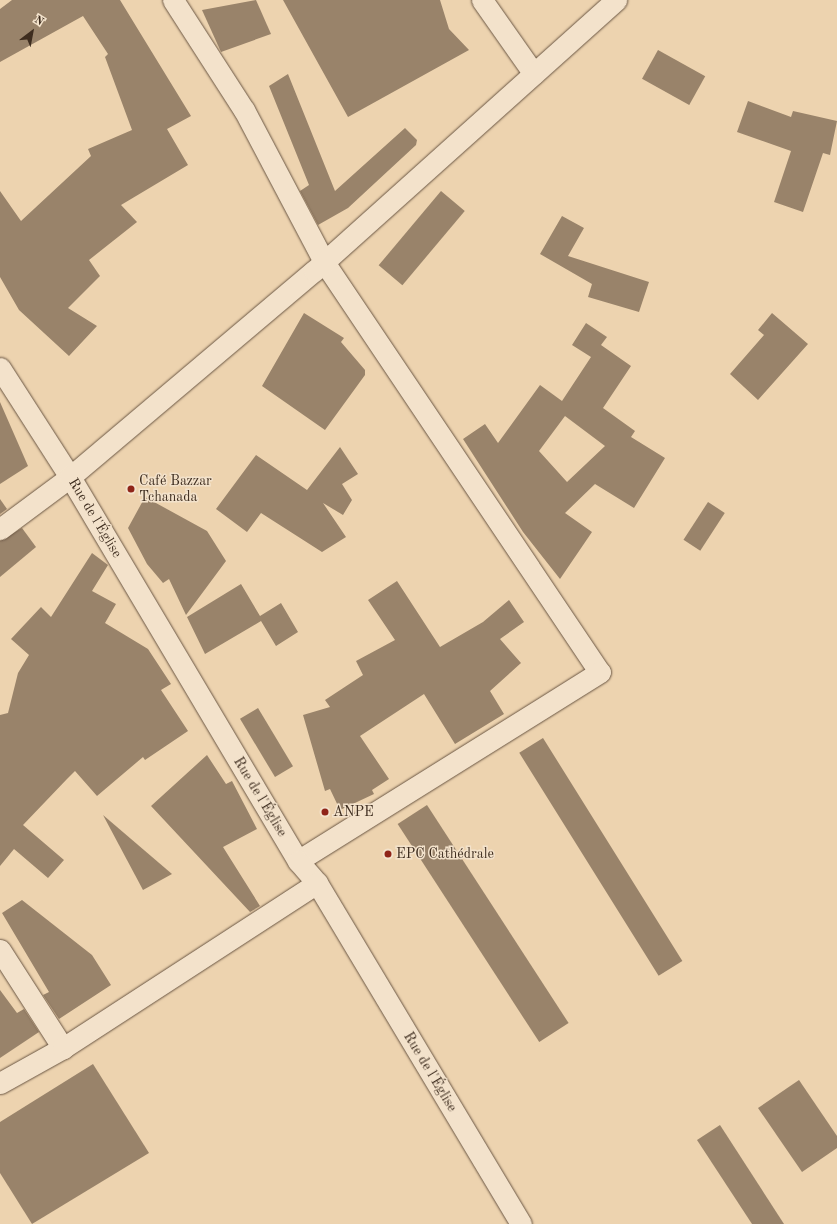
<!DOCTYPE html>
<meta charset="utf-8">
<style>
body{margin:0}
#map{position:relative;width:837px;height:1224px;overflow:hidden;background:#edd3af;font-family:"Old Standard TT",serif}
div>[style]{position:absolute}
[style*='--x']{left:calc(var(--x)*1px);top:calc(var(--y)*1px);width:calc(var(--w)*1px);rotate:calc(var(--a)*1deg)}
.building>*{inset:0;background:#99836a;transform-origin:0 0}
.roads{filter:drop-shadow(0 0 1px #6a5643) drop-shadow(0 0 1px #6a5643)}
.minor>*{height:21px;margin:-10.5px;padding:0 10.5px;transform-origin:10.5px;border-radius:10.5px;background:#f3e2cb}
.dots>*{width:11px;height:11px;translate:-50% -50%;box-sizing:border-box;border:2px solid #f3e2cb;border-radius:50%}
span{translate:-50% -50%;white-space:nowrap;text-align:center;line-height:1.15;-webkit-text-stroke:3px #f3e2cb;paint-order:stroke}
.poi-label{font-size:14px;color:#3e2d1f}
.left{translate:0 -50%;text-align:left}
.street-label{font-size:14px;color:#3e2d1f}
.north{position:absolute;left:12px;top:12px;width:40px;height:40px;-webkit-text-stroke:3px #f3e2cb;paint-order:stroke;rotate:32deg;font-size:11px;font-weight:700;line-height:16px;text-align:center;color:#3e2d1f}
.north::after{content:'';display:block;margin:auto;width:14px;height:18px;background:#3e2d1f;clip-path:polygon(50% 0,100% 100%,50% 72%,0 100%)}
</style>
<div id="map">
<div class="building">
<div style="clip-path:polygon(12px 0,120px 0,191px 116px,167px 129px,188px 165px,121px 205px,137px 222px,89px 260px,100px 276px,68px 308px,97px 326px,69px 356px,19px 310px,0 277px,0 191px,21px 221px,91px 156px,88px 149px,132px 130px,105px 57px,108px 54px,83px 16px,0 62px,0 9px)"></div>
<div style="clip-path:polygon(256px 0,271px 34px,221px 52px,202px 10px)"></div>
<div style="clip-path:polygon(283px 0,440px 0,449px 29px,469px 50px,348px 117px)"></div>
<div style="left:658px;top:50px;width:54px;height:33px;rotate:29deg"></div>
<div style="clip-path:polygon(288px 74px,335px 191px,405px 128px,417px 140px,416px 145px,348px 208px,318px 225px,300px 191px,309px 185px,269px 86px)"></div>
<div style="clip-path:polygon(748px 101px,791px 117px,793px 111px,837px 121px,830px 155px,823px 153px,803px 212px,774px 202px,791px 151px,737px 132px)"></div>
<div style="left:441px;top:191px;width:31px;height:97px;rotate:40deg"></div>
<div style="clip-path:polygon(562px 216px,584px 228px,568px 256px,649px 282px,639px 312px,588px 297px,592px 284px,540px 254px)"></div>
<div style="clip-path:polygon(304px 313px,344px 338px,341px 342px,365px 370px,365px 375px,325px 430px,262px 386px)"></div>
<div style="clip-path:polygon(772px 313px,808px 344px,758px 400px,730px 374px,764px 335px,758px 330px)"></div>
<div style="clip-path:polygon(evenodd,586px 323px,607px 337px,601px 345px,631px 366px,603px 408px,635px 431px,631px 437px,665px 458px,634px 508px,595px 484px,565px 513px,592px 532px,560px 579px,523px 532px,463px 439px,485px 424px,498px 443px,540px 385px,562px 401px,591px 357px,572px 345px,586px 323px,565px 416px,605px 446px,567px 482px,539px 451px,565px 416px)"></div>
<div style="clip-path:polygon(0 402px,28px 466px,0 484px)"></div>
<div style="clip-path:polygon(340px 447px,358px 474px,342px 484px,352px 500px,343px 515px,323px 503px,346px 537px,322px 552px,261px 513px,247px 532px,216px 509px,256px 455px,307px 490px)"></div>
<div style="clip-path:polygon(145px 497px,207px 531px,226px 561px,186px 615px,169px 579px,163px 583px,147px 564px,128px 528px)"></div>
<div style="clip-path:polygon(0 499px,7px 509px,0 514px)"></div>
<div style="left:708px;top:502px;width:20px;height:45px;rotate:33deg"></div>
<div style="clip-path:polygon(22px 528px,36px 547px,0 577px,0 541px)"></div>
<div style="clip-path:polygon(92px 553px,108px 565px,92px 591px,116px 604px,105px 623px,148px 649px,171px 684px,161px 690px,188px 731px,145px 760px,143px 757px,97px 796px,75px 771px,67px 779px,23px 825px,64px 860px,48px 878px,14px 849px,0 866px,0 715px,8px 713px,18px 673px,29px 655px,11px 639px,41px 607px,51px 617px)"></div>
<div style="clip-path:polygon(397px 581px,440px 647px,483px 622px,509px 600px,524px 622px,500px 639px,521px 663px,490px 691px,504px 714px,455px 744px,424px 694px,360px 736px,389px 779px,372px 790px,374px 794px,340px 810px,330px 789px,325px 791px,303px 715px,330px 707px,325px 700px,363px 675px,356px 661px,395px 640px,368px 600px)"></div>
<div style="clip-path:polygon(241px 584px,260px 616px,281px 603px,298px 632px,276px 646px,261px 621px,205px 654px,187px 617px)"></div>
<div style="left:258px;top:708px;width:68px;height:21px;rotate:59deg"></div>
<div style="left:543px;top:738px;width:263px;height:28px;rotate:58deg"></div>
<div style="clip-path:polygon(207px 755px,226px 784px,232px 781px,257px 829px,223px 847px,260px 906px,250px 912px,151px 806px)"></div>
<div style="left:427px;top:805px;width:260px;height:35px;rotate:57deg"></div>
<div style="clip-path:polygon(103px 815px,172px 874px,143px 890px)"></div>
<div style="clip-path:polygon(22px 900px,92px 955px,111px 985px,59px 1019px,43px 995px,49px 992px,2px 913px)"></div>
<div style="clip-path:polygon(0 990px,17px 1013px,24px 1009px,39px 1032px,0 1058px)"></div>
<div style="clip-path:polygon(93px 1064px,149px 1153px,32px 1224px,0 1173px,0 1122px)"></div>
<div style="clip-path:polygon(799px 1080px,837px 1136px,837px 1148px,802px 1172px,758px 1108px)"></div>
<div style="clip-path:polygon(720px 1125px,784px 1224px,752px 1224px,697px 1140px)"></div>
</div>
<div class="roads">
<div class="minor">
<div style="--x:173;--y:0;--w:131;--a:57.2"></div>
<div style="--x:244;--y:110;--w:172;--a:62.2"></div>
<div style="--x:324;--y:262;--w:494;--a:56.1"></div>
<div style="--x:600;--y:672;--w:356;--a:148"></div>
<div style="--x:482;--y:0;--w:90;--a:54.9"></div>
<div style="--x:0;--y:368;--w:130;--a:57.3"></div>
<div style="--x:70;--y:477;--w:447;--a:59.3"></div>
<div style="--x:298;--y:861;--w:29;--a:49"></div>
<div style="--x:317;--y:883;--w:397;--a:59.1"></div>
<div style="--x:0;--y:529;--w:87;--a:-36.6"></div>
<div style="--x:70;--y:477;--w:319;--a:-40.2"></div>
<div style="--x:314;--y:271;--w:406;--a:-41.9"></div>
<div style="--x:0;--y:950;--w:117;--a:57.3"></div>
<div style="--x:0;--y:1083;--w:72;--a:-29.1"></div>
<div style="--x:63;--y:1048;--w:303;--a:-33"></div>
</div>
</div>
<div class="dots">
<div style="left:131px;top:489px;background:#8f2418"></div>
<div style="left:325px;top:812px;background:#8f2418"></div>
<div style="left:388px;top:854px;background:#8f2418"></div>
</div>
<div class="poi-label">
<span class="left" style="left:139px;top:489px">Café Bazzar<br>Tchanada</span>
<span class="left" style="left:333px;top:812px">ANPE</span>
<span class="left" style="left:396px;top:854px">EPC Cathédrale</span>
</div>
<div class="street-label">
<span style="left:95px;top:518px;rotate:59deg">Rue de l'Église</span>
<span style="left:260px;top:797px;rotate:59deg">Rue de l'Église</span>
<span style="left:430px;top:1072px;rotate:59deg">Rue de l'Église</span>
</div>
<div class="north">N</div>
</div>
